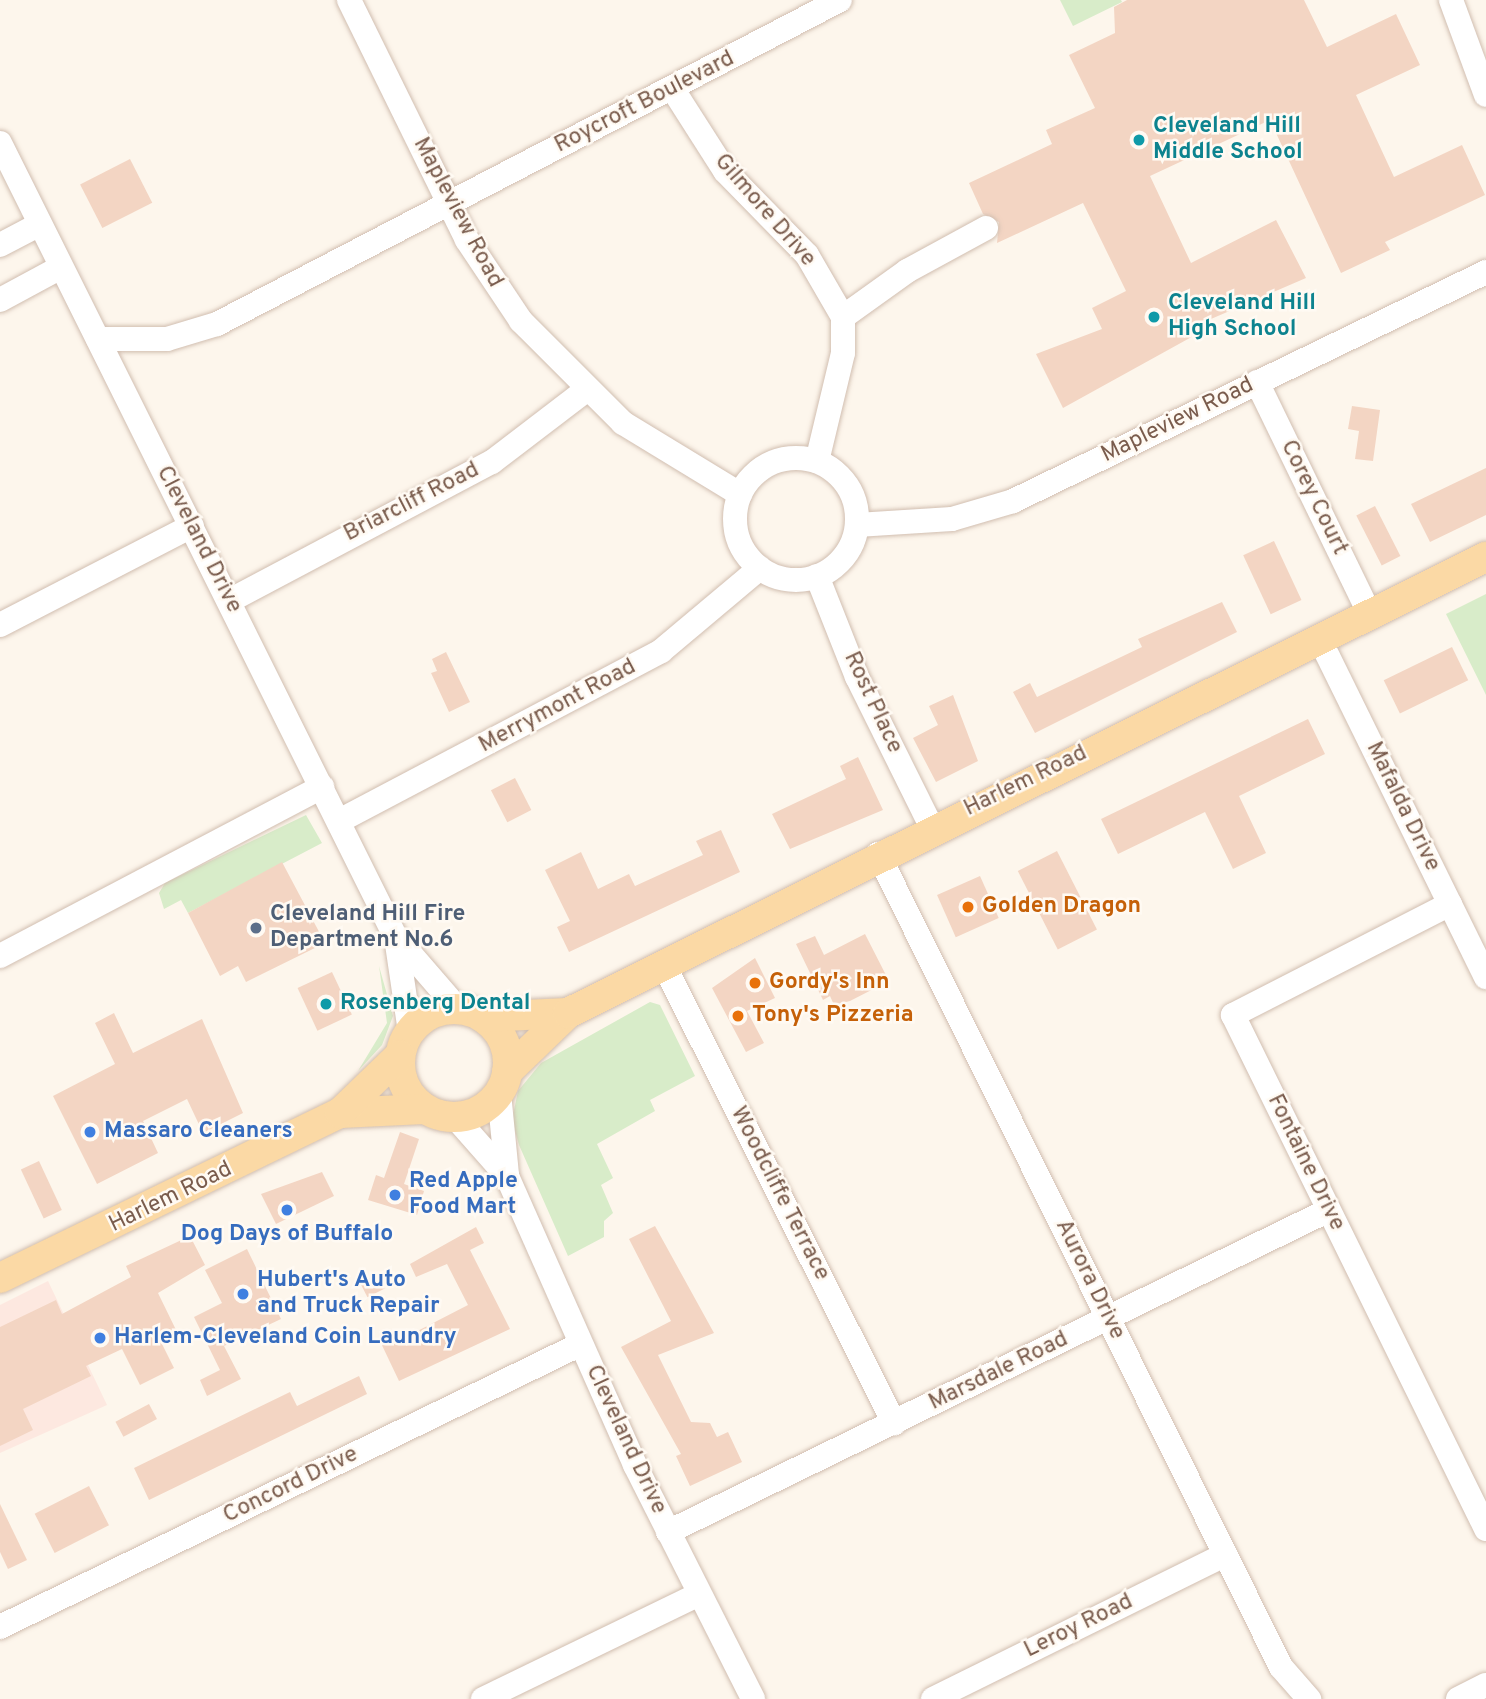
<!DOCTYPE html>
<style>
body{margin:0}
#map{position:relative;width:1486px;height:1699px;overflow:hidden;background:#fdf6ec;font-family:Overpass,sans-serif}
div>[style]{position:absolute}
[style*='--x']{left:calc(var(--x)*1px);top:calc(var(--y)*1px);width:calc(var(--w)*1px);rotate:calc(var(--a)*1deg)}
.commercial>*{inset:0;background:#fde8e0}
.green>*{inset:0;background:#d8ecc9}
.building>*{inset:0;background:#f3d5c3;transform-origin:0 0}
.roads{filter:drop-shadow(0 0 2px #d1beb0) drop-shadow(0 0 2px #d1beb0)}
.minor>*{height:24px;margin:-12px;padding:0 12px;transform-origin:12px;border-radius:12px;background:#fff}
.minor>.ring{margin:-12px;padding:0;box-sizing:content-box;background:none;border:24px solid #fff;border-radius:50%}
.major>*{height:30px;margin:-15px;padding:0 15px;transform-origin:15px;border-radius:15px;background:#fbd9a5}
.major>.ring{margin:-15px;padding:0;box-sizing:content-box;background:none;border:30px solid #fbd9a5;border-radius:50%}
.dots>*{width:19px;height:19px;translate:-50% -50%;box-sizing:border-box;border:4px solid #fffaf3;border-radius:50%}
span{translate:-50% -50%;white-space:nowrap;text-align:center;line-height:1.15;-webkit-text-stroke:5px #fffaf3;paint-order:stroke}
.street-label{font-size:23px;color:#7a5c4d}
.culture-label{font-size:23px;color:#0d838f;font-weight:700}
.left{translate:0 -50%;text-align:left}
.food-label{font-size:23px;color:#c56008;font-weight:700}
.service-label{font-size:23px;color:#4e5e75;font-weight:700}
.shop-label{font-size:23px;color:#366cbe;font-weight:700}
</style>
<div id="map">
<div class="commercial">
<div style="clip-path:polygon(48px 1281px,107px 1405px,0 1453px,0 1305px)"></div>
</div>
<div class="green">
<div style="clip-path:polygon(1060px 0,1121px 0,1122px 2px,1073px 26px)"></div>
<div style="clip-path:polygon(1486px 594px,1486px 695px,1446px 614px)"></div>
<div style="clip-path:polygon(306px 815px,322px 843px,188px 913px,181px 900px,164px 909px,159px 893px,165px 883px)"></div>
<div style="clip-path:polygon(379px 966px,393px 1016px,382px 1045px,358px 1071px,387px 1023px)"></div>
<div style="clip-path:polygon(650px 1002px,660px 1005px,695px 1076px,650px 1100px,655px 1111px,597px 1144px,613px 1178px,601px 1185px,613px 1213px,604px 1221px,604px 1237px,568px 1256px,519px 1145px,512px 1120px,518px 1091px,541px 1063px)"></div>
</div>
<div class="building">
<div style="clip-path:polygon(1127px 0,1304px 0,1327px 47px,1396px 14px,1420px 65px,1356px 95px,1394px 177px,1462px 145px,1485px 195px,1385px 242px,1390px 250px,1341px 273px,1270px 120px,1150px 176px,1191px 263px,1276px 220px,1306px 278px,1197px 325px,1197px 334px,1063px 408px,1036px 354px,1102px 329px,1092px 308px,1126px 291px,1083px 203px,997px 243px,999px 222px,983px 214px,969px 183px,1052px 144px,1046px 130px,1095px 108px,1069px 55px,1115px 33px,1114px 7px)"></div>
<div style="left:130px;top:159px;width:49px;height:56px;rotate:63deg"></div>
<div style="clip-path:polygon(1352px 406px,1380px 410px,1373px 461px,1355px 459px,1359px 431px,1348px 429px)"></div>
<div style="clip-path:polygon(1486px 468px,1486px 515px,1430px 542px,1411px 504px)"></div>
<div style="left:1375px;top:506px;width:56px;height:21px;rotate:63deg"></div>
<div style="left:1274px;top:541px;width:65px;height:34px;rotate:65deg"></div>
<div style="clip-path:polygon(1222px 602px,1237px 632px,1035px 733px,1013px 692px,1030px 683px,1037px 697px,1142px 647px,1138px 639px)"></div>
<div style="left:1452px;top:647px;width:37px;height:76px;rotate:64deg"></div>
<div style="clip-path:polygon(446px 652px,470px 702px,449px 712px,431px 673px,437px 671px,432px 659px)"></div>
<div style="clip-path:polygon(953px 695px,978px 761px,936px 782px,913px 738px,938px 725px,929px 706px)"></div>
<div style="clip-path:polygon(1308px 719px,1325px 754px,1239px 796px,1266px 853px,1233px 869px,1205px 812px,1118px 854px,1101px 819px)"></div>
<div style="clip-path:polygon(858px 757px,883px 810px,790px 849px,772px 814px,846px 779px,840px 766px)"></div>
<div style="left:515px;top:778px;width:36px;height:27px;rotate:63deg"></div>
<div style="clip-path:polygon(721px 830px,740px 872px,569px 952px,557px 927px,570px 921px,545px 870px,581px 852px,598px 889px,629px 874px,635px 886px,703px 855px,696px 841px)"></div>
<div style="left:1057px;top:851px;width:88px;height:44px;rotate:63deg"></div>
<div style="clip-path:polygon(282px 862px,325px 943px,246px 982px,238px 966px,220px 976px,188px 913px)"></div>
<div style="left:980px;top:876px;width:46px;height:47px;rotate:66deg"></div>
<div style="clip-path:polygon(865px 934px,889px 981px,850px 1001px,834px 1005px,830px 996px,823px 1000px,796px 944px,815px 936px,824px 955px)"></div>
<div style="clip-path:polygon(755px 958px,775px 998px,747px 1011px,764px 1043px,746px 1052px,712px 988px)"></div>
<div style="left:332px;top:972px;width:47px;height:38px;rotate:65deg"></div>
<div style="clip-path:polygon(114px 1013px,133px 1053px,202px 1019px,243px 1113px,203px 1133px,187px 1099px,143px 1121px,158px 1153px,97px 1184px,53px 1096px,115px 1064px,95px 1023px)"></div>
<div style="clip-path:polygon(400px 1132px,419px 1139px,404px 1184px,424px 1191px,417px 1215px,368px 1200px,376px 1175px,384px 1178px)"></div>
<div style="left:39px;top:1161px;width:54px;height:20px;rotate:65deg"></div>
<div style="clip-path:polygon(322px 1172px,334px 1196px,276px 1224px,261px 1194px)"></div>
<div style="clip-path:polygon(655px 1226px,714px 1333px,658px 1355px,691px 1422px,710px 1423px,717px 1437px,728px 1432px,742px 1462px,690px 1486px,676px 1456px,681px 1454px,621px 1347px,671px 1321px,629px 1239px)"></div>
<div style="clip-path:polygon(476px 1227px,484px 1243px,470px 1250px,510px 1329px,399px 1381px,379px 1339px,398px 1330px,402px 1339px,468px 1305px,447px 1264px,416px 1277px,410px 1264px)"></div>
<div style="clip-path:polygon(190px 1236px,205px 1265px,158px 1293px,178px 1334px,161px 1342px,174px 1368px,140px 1385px,122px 1349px,86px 1366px,91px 1376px,23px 1409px,33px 1430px,0 1446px,0 1327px,56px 1300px,62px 1314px,131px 1277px,126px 1266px)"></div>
<div style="clip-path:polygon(247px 1249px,281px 1319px,224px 1346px,241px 1379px,207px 1396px,200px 1380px,220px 1370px,194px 1317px,222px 1303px,205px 1270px)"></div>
<div style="left:378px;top:1274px;width:16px;height:20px;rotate:63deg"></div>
<div style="clip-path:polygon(359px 1376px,367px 1394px,149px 1500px,134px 1468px,290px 1392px,297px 1406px)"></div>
<div style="left:149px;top:1404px;width:17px;height:38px;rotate:62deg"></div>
<div style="left:89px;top:1486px;width:44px;height:61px;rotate:63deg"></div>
<div style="clip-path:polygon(0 1504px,27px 1560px,8px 1569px,0 1552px)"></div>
</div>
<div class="roads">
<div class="minor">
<div style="--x:349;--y:0;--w:267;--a:63.8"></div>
<div style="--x:467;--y:240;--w:97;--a:56.3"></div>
<div style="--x:521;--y:321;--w:144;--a:45"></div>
<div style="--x:623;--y:423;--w:137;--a:31.3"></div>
<div style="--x:1451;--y:0;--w:101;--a:69.8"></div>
<div style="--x:672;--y:88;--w:98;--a:57.4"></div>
<div style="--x:725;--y:171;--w:117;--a:45.7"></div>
<div style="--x:807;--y:255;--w:72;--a:59.9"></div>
<div style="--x:843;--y:317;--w:36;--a:90"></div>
<div style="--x:843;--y:353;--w:111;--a:103.5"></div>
<div style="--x:0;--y:143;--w:886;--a:63.52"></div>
<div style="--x:395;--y:936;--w:96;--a:49.2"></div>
<div style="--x:0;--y:245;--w:45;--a:-27.7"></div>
<div style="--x:0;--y:300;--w:69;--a:-28.4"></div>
<div style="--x:843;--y:317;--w:79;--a:-35.7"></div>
<div style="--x:907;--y:271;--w:90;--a:-28.6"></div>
<div style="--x:98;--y:339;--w:69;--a:0"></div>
<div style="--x:167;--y:339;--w:52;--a:-16.7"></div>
<div style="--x:217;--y:324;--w:702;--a:-27.48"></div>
<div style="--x:1257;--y:382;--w:257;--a:64.1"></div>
<div class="ring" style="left:735px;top:458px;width:98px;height:98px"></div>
<div style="--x:857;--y:525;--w:95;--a:-3.6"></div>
<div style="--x:952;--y:519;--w:64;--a:-16.4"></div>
<div style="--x:1013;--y:501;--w:526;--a:-25.83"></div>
<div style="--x:817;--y:576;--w:109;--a:68.4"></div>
<div style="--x:857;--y:677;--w:169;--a:63.6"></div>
<div style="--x:229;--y:601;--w:297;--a:-27.9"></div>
<div style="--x:492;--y:462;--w:117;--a:-37.4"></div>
<div style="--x:0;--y:625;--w:216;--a:-27.3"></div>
<div style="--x:1319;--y:638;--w:378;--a:63.8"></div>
<div style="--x:339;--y:821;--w:364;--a:-27.8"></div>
<div style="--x:661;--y:651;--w:129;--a:-40"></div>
<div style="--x:878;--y:854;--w:907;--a:63.63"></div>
<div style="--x:1281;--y:1667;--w:43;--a:48.8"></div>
<div style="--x:1450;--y:904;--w:244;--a:152.9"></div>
<div style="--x:1233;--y:1015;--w:573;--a:63.79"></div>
<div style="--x:397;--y:944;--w:89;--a:81.6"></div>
<div style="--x:0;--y:956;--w:364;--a:-27.7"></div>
<div style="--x:664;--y:965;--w:513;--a:63.33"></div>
<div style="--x:499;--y:1093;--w:82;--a:84.4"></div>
<div style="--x:455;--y:1117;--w:79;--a:48.6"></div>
<div style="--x:507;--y:1176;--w:316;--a:66.1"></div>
<div style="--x:635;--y:1465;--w:262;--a:63.2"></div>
<div style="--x:668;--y:1532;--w:735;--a:-25.97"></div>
<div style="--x:0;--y:1627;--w:646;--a:-25.97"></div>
<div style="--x:483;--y:1699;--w:240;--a:-25.9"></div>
<div style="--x:933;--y:1699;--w:326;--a:-26.3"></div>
<div style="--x:1458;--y:1699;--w:31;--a:-27"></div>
</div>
<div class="major">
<div class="ring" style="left:400px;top:1009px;width:78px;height:78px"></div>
<div style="--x:482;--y:1017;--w:86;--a:-2.7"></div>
<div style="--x:507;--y:1072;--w:85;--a:-44"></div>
<div style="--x:568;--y:1013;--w:1025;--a:-26.42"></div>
<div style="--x:340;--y:1113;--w:84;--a:-2.7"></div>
<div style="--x:0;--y:1278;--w:378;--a:-25.9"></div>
<div style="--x:340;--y:1113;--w:83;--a:-44"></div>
</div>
</div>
<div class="dots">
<div style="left:1139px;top:140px;background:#0f9aa8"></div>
<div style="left:1154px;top:317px;background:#0f9aa8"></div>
<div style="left:968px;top:907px;background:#e8710a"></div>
<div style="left:256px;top:928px;background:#5c6f8a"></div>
<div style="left:755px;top:983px;background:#e8710a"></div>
<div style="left:326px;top:1004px;background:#0f9aa8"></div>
<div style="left:738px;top:1016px;background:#e8710a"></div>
<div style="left:90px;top:1132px;background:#3f7fe0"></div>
<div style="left:395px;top:1195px;background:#3f7fe0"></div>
<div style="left:287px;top:1210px;background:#3f7fe0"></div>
<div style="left:243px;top:1294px;background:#3f7fe0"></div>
<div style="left:100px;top:1338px;background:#3f7fe0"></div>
</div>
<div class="street-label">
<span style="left:645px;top:103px;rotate:-27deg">Roycroft Boulevard</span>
<span style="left:764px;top:211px;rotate:49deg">Gilmore Drive</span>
<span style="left:457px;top:213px;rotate:62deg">Mapleview Road</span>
<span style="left:1178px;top:421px;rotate:-26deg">Mapleview Road</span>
<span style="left:1313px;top:498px;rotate:64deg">Corey Court</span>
<span style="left:412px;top:503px;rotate:-27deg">Briarcliff Road</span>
<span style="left:198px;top:540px;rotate:63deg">Cleveland Drive</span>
<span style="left:872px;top:703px;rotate:65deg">Rost Place</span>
<span style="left:558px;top:707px;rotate:-28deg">Merrymont Road</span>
<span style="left:1026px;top:782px;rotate:-26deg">Harlem Road</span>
<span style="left:1402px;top:807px;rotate:64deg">Mafalda Drive</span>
<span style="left:1305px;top:1163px;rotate:64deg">Fontaine Drive</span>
<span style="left:779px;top:1194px;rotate:63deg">Woodcliffe Terrace</span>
<span style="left:171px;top:1198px;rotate:-26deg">Harlem Road</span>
<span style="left:1089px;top:1280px;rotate:64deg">Aurora Drive</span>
<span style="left:999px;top:1372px;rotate:-26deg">Marsdale Road</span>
<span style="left:625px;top:1440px;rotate:65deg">Cleveland Drive</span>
<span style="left:291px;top:1486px;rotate:-26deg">Concord Drive</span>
<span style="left:1079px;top:1627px;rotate:-26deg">Leroy Road</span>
</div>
<div class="culture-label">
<span class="left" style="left:1153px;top:140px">Cleveland Hill<br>Middle School</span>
<span class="left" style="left:1168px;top:317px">Cleveland Hill<br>High School</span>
<span class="left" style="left:340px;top:1004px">Rosenberg Dental</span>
</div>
<div class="food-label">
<span class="left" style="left:982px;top:907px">Golden Dragon</span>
<span class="left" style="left:769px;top:983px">Gordy's Inn</span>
<span class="left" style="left:752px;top:1016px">Tony's Pizzeria</span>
</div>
<div class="service-label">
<span class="left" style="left:270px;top:928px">Cleveland Hill Fire<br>Department No.6</span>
</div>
<div class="shop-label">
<span class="left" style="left:104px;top:1132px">Massaro Cleaners</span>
<span class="left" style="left:409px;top:1195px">Red Apple<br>Food Mart</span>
<span style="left:287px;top:1235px">Dog Days of Buffalo</span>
<span class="left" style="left:257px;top:1294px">Hubert's Auto<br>and Truck Repair</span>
<span class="left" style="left:114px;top:1338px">Harlem-Cleveland Coin Laundry</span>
</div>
</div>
